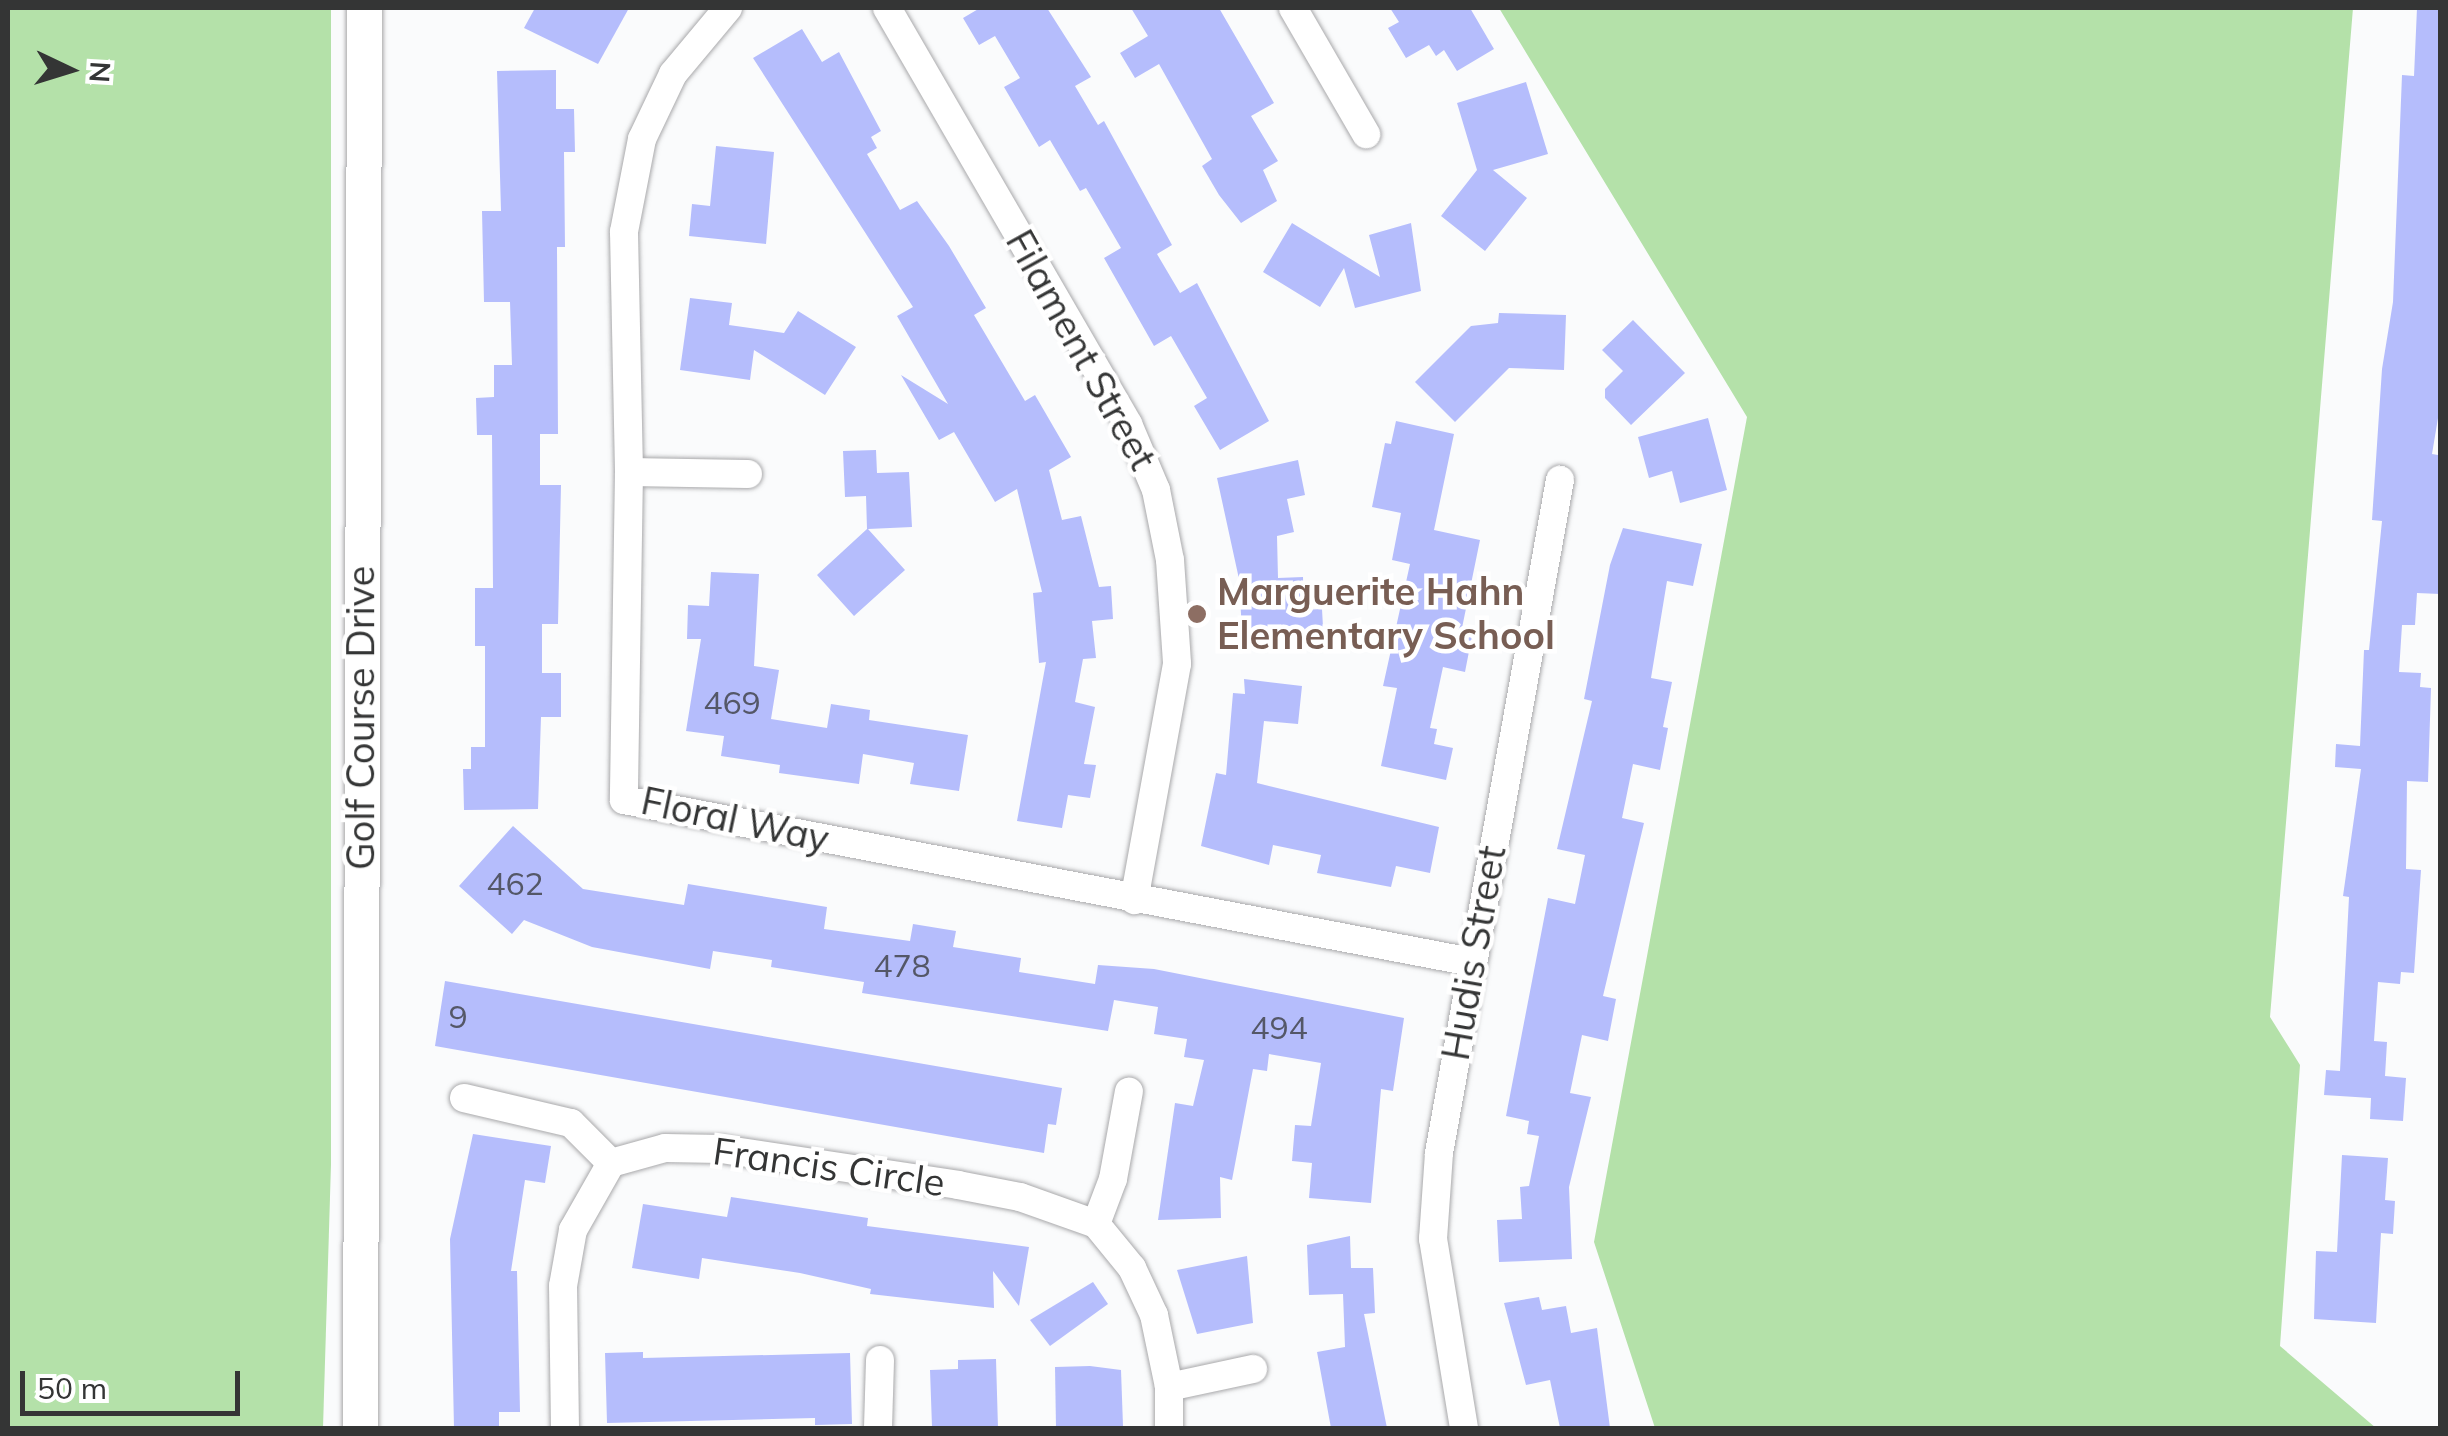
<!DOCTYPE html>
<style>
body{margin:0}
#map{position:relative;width:2448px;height:1436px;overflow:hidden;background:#fafbfc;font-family:Mulish,sans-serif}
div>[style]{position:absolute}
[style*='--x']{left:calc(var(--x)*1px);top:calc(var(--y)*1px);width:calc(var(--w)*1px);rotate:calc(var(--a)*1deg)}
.green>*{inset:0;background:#b4e1a9}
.building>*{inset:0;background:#b5bdfc}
.roads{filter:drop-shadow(0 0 2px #a9a9ab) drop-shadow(0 0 2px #a9a9ab)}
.minor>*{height:28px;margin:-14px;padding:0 14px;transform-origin:14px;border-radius:14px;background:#fff}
.tertiary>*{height:35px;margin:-17.5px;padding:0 17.5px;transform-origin:17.5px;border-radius:17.5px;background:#fff}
.dots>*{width:28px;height:28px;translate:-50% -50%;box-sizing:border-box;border:5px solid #fff;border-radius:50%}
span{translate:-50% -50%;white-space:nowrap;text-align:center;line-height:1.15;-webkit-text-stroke:9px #fff;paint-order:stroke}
.number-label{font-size:32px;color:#545767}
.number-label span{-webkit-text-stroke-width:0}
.street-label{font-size:38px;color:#343535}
.education-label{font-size:38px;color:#785e54;font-weight:700}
.left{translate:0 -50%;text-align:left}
.frame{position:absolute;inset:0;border:10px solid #343535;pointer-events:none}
.north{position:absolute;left:20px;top:20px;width:100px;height:100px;-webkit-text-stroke:8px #fff;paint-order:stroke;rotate:94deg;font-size:28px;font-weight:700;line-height:40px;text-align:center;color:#343535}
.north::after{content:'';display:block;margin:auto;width:35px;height:45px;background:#343535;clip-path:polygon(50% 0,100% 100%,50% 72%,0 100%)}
.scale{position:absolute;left:20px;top:1371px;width:220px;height:45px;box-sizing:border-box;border:5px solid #343535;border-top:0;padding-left:12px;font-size:30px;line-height:35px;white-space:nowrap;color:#343535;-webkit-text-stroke:8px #fff;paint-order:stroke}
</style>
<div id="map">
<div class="green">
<div style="clip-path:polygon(8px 8px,331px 8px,331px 1164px,323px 1428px,8px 1428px)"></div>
<div style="clip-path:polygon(1499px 8px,2353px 8px,2270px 1017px,2300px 1065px,2280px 1346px,2376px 1428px,1655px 1428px,1594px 1242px,1747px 417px)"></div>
</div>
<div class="building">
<div style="clip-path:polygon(535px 8px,629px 8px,598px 64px,524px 28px)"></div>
<div style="clip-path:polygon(980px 8px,1047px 8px,1091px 77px,1075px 86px,1098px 125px,1104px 121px,1172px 245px,1157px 254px,1180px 293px,1197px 283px,1269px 421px,1220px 450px,1194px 406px,1207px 398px,1171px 336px,1154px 346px,1104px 258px,1121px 248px,1086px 188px,1080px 191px,1050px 140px,1039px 147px,1004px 87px,1020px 78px,995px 36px,979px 45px,963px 18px)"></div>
<div style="clip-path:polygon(1131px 8px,1219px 8px,1274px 103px,1251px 116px,1278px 161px,1263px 170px,1277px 201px,1241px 223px,1219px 195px,1202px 166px,1212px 159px,1159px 64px,1135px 78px,1120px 53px,1148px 36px)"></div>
<div style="clip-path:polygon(1390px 8px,1470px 8px,1494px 49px,1457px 71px,1444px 50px,1436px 56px,1429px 45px,1406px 58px,1388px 28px,1399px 22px)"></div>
<div style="clip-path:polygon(2417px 8px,2440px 8px,2440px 406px,2432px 454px,2438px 455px,2440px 578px,2440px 594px,2417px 593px,2415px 625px,2402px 625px,2399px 672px,2421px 673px,2420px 687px,2431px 688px,2428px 782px,2407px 781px,2406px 869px,2421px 870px,2414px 973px,2401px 972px,2400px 984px,2378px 982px,2374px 1041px,2387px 1042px,2385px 1076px,2406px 1078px,2403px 1121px,2370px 1119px,2371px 1098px,2324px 1095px,2326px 1070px,2340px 1071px,2349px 897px,2343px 896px,2361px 769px,2335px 767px,2336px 744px,2360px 746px,2364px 650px,2369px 650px,2382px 521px,2372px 520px,2382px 369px,2393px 302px,2402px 75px,2414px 76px)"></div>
<div style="clip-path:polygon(802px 29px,822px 62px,839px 52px,881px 131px,871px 137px,877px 148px,867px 154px,900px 210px,917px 201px,949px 246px,986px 308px,974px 315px,1025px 401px,1035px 395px,1071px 457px,1049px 470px,1062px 520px,1081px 516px,1099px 587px,1111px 586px,1113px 619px,1092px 621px,1096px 658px,1083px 659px,1075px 702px,1095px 707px,1084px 764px,1096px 765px,1090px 798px,1068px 795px,1062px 828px,1017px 821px,1046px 662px,1039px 663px,1033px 593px,1042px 592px,1017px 489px,995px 502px,954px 432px,939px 440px,901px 375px,948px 404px,897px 316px,913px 307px,753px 58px)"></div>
<div style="clip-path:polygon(556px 70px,556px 109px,574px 109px,575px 152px,564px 152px,565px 247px,557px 247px,558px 434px,540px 434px,540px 485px,561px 485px,558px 624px,542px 624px,542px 673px,561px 673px,561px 717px,541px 717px,538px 809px,464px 810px,463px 769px,471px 769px,471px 747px,485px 747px,485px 646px,475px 646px,475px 588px,493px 588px,492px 435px,477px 435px,476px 398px,494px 397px,494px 365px,512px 365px,510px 302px,484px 302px,482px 211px,501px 211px,497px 71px)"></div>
<div style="clip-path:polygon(1526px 82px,1548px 154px,1493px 170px,1527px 198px,1485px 251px,1441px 216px,1477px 170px,1457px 103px)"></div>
<div style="clip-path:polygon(716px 146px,774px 152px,766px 244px,689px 236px,692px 204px,710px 206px)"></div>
<div style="clip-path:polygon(1292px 223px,1380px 277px,1369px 235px,1411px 223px,1421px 291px,1355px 308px,1344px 268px,1320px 307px,1263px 272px)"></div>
<div style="clip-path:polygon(690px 298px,732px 303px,729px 325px,784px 333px,798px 311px,856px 347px,825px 395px,754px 350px,750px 380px,680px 370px)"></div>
<div style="clip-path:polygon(1499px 313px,1566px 315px,1564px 370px,1509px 368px,1455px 422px,1415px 382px,1471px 326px,1498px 323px)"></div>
<div style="clip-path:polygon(1633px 320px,1685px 373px,1631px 425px,1605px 398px,1605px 389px,1623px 371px,1602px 350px)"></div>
<div style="clip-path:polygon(1708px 418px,1727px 490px,1680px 503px,1672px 471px,1649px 478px,1638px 437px)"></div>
<div style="clip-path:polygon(1396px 421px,1454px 434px,1434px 530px,1480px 540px,1462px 628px,1473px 631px,1465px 672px,1443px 667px,1430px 728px,1437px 729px,1434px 744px,1453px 748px,1446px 780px,1381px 766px,1397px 688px,1383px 686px,1410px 564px,1392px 560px,1401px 513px,1372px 507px,1385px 443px,1391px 444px)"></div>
<div style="clip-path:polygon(876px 450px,877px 473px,909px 472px,912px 527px,868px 529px,905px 570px,854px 616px,817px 575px,867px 529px,866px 496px,845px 497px,843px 451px)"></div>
<div style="clip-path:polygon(1298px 460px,1305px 495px,1287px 499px,1294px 532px,1277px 536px,1278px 578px,1303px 577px,1304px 610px,1322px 609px,1324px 645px,1243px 649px,1239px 579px,1217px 478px)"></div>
<div style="clip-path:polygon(1623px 528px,1702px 544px,1693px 586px,1667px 581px,1651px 678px,1672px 682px,1663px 727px,1668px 728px,1660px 770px,1633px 764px,1622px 818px,1644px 823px,1603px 996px,1616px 999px,1608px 1041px,1582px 1035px,1570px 1093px,1591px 1097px,1569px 1187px,1572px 1259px,1499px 1262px,1497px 1220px,1522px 1219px,1520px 1187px,1529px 1186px,1539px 1136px,1527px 1134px,1529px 1121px,1506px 1116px,1548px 898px,1575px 904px,1585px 855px,1557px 849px,1592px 701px,1584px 699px,1610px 565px)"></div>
<div style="clip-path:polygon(711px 572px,759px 574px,754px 666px,779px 670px,771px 719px,827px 728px,831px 704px,870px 710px,869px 720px,968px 735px,959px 791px,910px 784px,914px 763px,863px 754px,859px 784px,779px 773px,780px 765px,721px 756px,724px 736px,686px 731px,701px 639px,687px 639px,688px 605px,709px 606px)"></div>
<div style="clip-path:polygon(1244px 679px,1302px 686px,1298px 724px,1264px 721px,1257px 783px,1439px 827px,1430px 873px,1396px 866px,1391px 887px,1317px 873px,1321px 855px,1273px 845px,1269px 865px,1201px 846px,1216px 773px,1226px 775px,1233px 693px,1245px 694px)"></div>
<div style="clip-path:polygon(513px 826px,583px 889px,684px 905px,688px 884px,827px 907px,824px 929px,910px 941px,913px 924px,956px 931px,953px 947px,1021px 958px,1019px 972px,1095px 984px,1098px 965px,1154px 969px,1404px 1018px,1393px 1091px,1381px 1089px,1371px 1203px,1309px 1198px,1312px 1163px,1292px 1161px,1295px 1125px,1311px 1126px,1321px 1063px,1269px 1054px,1267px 1071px,1253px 1069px,1232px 1180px,1220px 1177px,1221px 1218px,1158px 1220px,1175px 1103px,1193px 1106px,1204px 1060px,1184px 1057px,1187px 1039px,1154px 1034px,1158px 1007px,1114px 1000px,1108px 1031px,862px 993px,864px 982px,771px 967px,772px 960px,713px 951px,710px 969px,592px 947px,524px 920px,512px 934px,459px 886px)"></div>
<div style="clip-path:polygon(445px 981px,1062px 1088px,1056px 1125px,1048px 1124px,1044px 1153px,435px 1046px)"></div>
<div style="clip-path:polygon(473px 1134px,551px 1146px,545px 1183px,525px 1180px,511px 1271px,517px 1271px,520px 1412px,499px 1412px,499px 1428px,454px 1428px,450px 1239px)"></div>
<div style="clip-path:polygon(2342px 1155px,2388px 1158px,2385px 1200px,2395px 1201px,2393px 1234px,2381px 1233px,2376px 1323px,2314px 1319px,2316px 1251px,2337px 1252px)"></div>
<div style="clip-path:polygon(731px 1197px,868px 1218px,867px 1226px,1029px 1247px,1019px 1306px,993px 1271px,994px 1308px,870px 1294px,871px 1289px,800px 1273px,702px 1258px,699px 1279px,632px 1268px,643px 1204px,727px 1217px)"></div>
<div style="clip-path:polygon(1350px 1236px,1351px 1268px,1373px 1268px,1375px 1313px,1364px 1314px,1387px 1428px,1331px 1428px,1317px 1352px,1345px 1347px,1343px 1294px,1309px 1295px,1307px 1245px)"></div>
<div style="clip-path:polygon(1247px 1256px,1253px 1323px,1197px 1334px,1177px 1270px)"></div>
<div style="clip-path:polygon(1093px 1282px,1108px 1304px,1050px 1346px,1030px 1320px)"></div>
<div style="clip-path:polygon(1539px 1297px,1542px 1310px,1566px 1306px,1571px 1333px,1597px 1328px,1610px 1428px,1560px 1428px,1550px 1380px,1526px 1385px,1504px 1303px)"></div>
<div style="clip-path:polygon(643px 1352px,643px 1358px,850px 1353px,852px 1424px,815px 1425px,815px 1418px,607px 1423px,605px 1353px)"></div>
<div style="clip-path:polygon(996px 1359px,998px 1428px,932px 1427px,930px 1370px,958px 1369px,958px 1360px)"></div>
<div style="clip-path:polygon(1090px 1366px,1121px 1370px,1123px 1426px,1056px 1428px,1055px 1367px)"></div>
</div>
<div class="roads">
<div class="minor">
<div style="--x:728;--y:8;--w:86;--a:129.8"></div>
<div style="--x:673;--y:74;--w:72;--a:115.5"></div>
<div style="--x:642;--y:139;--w:95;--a:101"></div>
<div style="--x:624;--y:232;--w:240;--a:88.8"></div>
<div style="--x:629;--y:472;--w:328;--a:90.9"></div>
<div style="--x:624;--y:800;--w:863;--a:10.82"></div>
<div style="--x:887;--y:8;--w:481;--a:59.9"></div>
<div style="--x:1128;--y:424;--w:72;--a:67"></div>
<div style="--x:1156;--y:490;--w:71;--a:78.7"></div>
<div style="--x:1170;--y:560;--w:104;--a:86.1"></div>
<div style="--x:1177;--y:664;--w:240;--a:100.3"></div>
<div style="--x:1293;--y:8;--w:146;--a:59.9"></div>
<div style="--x:629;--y:472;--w:119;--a:1"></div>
<div style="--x:464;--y:1098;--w:110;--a:13.2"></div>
<div style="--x:571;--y:1123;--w:57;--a:45"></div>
<div style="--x:1096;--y:1224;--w:48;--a:-69.3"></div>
<div style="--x:1113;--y:1179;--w:89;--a:-79.7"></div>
<div style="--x:1169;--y:1387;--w:86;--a:-12.1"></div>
<div style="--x:565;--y:1428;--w:142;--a:-90.8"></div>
<div style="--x:563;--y:1286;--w:57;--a:-79.9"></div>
<div style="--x:573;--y:1230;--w:77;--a:-60.4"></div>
<div style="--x:611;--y:1163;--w:56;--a:-15.5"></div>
<div style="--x:665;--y:1148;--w:56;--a:1"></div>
<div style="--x:721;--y:1149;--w:240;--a:8.6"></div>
<div style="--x:958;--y:1185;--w:63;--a:11"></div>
<div style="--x:1020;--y:1197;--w:81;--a:19.6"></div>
<div style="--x:1096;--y:1224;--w:57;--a:50.7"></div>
<div style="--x:1132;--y:1268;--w:52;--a:64.9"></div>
<div style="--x:1154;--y:1315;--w:74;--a:78.2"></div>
<div style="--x:1169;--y:1387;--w:41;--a:90"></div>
<div style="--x:878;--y:1428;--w:68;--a:-88.3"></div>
<div style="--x:1464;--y:1428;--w:192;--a:-99.3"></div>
<div style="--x:1433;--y:1239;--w:86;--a:-86"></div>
<div style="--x:1439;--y:1153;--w:684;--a:-79.81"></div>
</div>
<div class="tertiary">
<div style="--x:360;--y:1428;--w:1420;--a:-89.84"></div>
</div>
</div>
<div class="dots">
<div style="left:1197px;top:614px;background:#8d6e63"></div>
</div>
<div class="number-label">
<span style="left:732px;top:702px">469</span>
<span style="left:515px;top:883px">462</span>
<span style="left:902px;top:965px">478</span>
<span style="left:458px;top:1016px">9</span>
<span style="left:1279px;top:1027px">494</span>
</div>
<div class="street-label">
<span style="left:1081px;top:350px;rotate:61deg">Filament Street</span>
<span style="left:361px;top:718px;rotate:-90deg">Golf Course Drive</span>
<span style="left:735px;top:820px;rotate:12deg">Floral Way</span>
<span style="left:1474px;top:953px;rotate:-80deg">Hudis Street</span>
<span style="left:829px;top:1167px;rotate:8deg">Francis Circle</span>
</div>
<div class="education-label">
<span class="left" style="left:1217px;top:614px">Marguerite Hahn<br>Elementary School</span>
</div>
<div class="frame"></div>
<div class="north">N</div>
<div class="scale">50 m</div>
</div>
